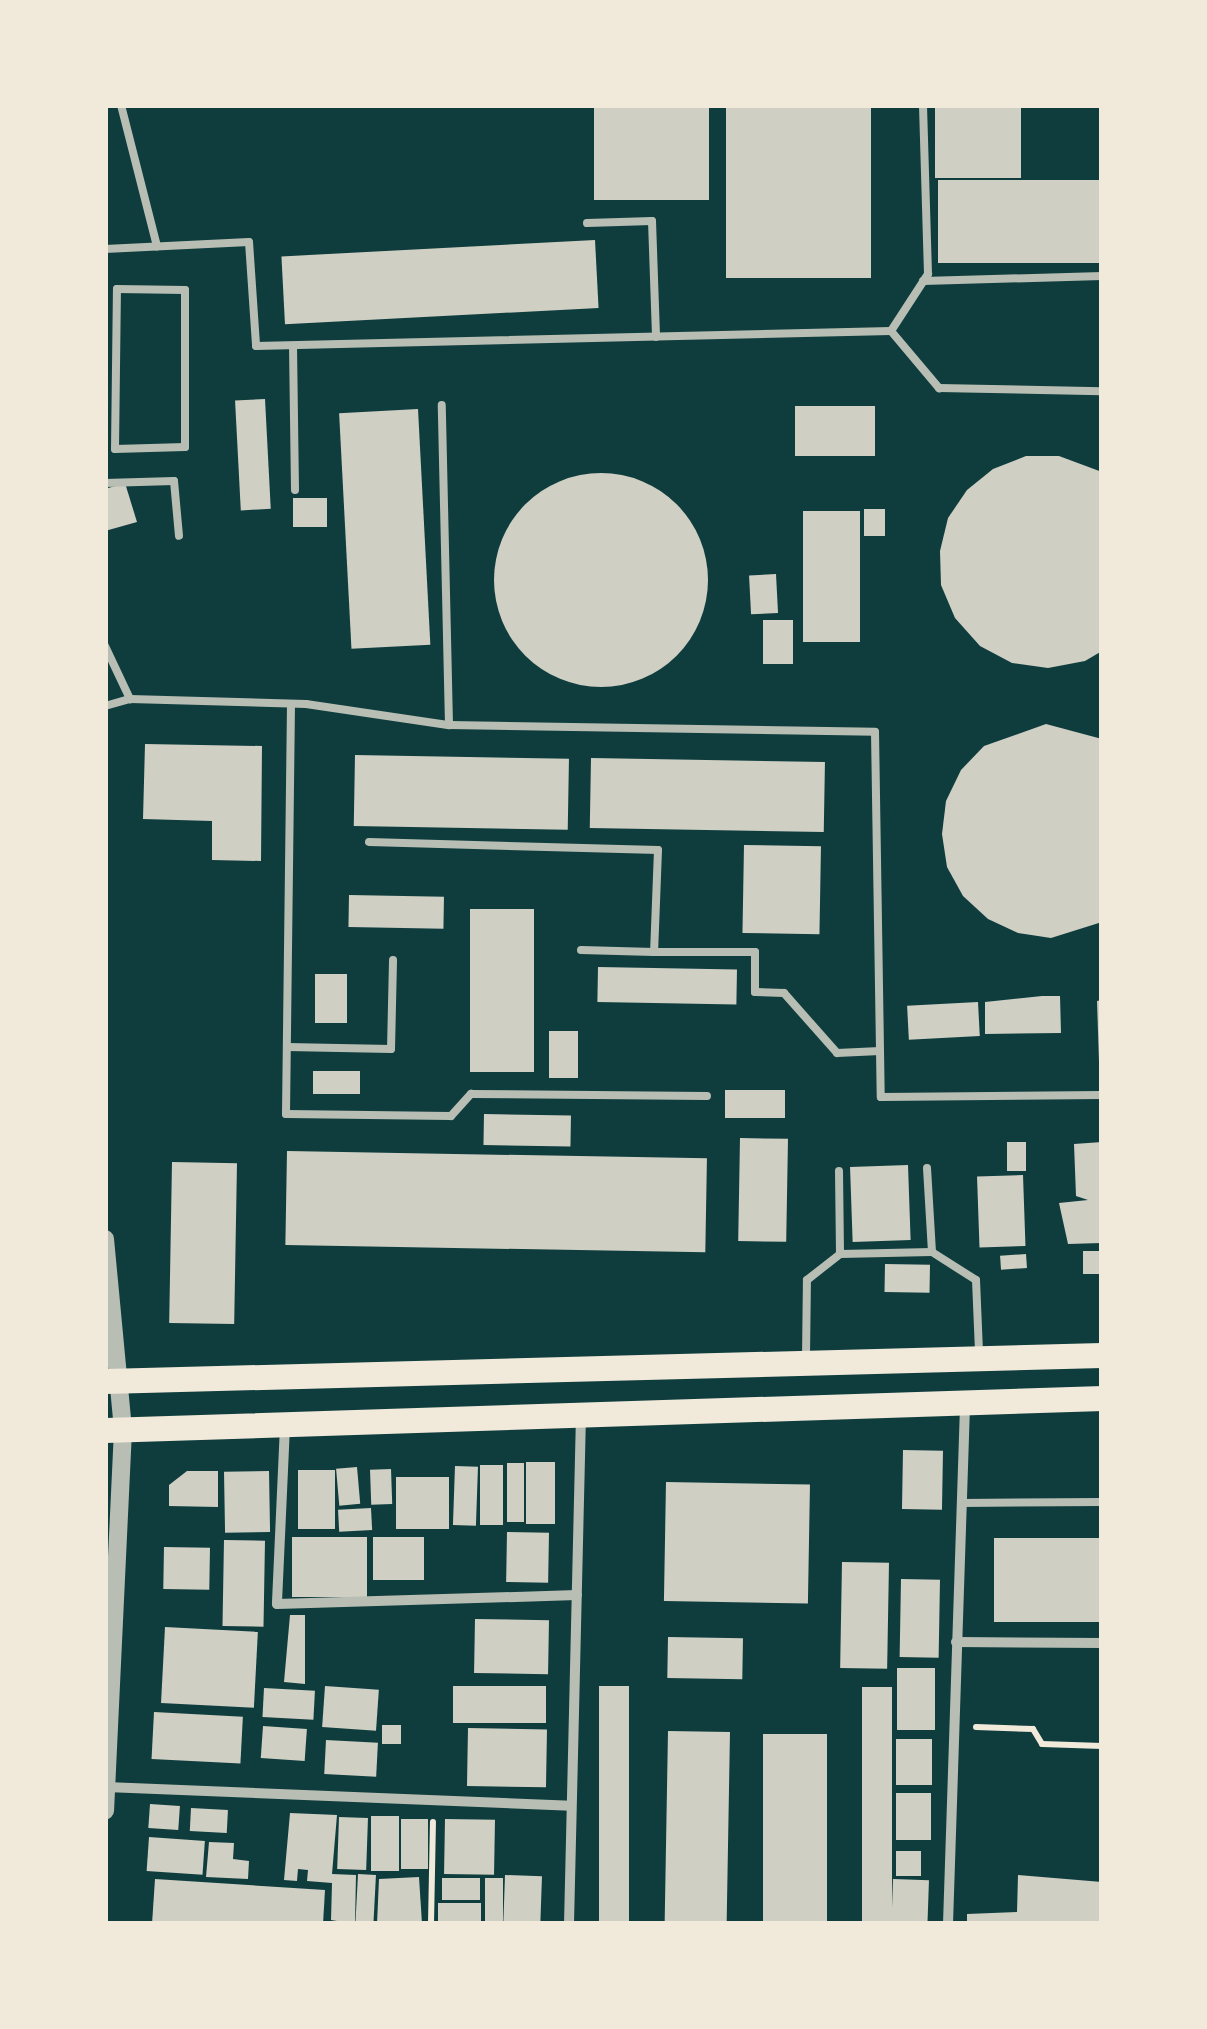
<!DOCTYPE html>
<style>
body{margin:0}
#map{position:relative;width:1207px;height:2029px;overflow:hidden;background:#0f3d3e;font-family:"Roboto Condensed",sans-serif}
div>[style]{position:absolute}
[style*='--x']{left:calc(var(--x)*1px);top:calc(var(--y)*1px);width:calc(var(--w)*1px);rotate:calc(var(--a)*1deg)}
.building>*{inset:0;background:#cfcfc3;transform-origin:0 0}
.round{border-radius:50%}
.path>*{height:6px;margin:-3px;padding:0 3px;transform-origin:3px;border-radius:3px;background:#f1e9da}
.service>*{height:8px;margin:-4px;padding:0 4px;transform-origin:4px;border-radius:4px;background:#b8beb3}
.minor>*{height:10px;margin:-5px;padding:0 5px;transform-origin:5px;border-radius:5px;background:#b8beb3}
.tertiary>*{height:18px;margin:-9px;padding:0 9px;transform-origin:9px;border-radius:9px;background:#b8beb3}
.primary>*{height:25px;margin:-12.5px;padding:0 12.5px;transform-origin:12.5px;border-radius:12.5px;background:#f1e9da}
span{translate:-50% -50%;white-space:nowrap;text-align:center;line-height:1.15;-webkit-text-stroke:9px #f1e9da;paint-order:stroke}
.frame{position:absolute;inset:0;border:108px solid #f1e9da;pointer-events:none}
</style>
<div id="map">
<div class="building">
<div style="left:594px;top:105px;width:115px;height:95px"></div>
<div style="left:726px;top:105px;width:145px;height:173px"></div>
<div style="left:935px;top:105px;width:86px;height:73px"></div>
<div style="left:1102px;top:180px;width:83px;height:164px;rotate:90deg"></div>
<div style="left:595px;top:240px;width:68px;height:314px;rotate:87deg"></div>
<div style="left:265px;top:399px;width:110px;height:30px;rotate:87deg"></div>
<div style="left:795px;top:406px;width:80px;height:50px"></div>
<div style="left:418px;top:409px;width:236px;height:79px;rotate:87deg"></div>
<div style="clip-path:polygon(1026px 456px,1059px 456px,1102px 472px,1102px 651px,1085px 661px,1048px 668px,1012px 663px,980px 646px,955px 618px,941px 585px,940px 551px,948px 518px,967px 490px,993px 469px)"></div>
<div class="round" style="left:494px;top:473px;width:214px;height:214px"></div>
<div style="clip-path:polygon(125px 483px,137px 522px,105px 531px,105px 489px)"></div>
<div style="left:327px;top:498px;width:29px;height:34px;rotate:90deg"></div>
<div style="left:864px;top:509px;width:21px;height:27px"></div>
<div style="left:803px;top:511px;width:57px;height:131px"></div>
<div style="left:776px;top:574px;width:39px;height:27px;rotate:87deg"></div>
<div style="left:763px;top:620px;width:30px;height:44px"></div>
<div style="clip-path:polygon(1046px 724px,1102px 739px,1102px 922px,1051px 938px,1018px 933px,988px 919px,963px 896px,947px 867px,942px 834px,946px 801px,961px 770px,984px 746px)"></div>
<div style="clip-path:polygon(145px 744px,262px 746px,261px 861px,212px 860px,212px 821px,143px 819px)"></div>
<div style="left:355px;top:755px;width:214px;height:71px;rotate:1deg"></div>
<div style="left:591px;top:758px;width:234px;height:70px;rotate:1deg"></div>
<div style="left:744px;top:845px;width:77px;height:88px;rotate:1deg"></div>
<div style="left:349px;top:895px;width:95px;height:32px;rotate:1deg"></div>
<div style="left:470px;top:909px;width:64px;height:163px"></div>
<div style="left:598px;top:967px;width:139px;height:35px;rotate:1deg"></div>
<div style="left:315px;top:974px;width:32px;height:49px"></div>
<div style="clip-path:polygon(1042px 996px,1060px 996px,1061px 1033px,985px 1034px,985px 1002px)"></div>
<div style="clip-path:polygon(1102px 1000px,1102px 1061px,1099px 1061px,1097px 1001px)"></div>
<div style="left:978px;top:1002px;width:34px;height:71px;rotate:87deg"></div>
<div style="left:549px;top:1031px;width:29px;height:47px"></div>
<div style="left:313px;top:1071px;width:47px;height:23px"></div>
<div style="left:725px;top:1090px;width:60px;height:28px"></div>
<div style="left:484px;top:1114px;width:87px;height:31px;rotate:1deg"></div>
<div style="left:740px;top:1138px;width:48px;height:103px;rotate:1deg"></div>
<div style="left:1007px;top:1142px;width:19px;height:29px"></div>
<div style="clip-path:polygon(1102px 1142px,1102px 1243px,1068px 1244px,1059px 1203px,1088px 1200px,1076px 1196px,1074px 1144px)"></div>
<div style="left:287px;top:1151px;width:420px;height:94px;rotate:1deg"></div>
<div style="left:172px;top:1162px;width:65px;height:161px;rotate:1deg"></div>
<div style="left:908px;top:1165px;width:75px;height:58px;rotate:88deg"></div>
<div style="left:1023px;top:1175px;width:71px;height:46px;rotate:88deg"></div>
<div style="left:1102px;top:1251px;width:23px;height:19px;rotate:90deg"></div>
<div style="left:1026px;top:1254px;width:14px;height:26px;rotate:86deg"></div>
<div style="left:885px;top:1264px;width:45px;height:28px;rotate:1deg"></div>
<div style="left:903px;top:1450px;width:40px;height:59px;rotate:1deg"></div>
<div style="left:526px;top:1462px;width:29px;height:62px"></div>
<div style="left:524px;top:1463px;width:59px;height:17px;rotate:90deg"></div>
<div style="left:480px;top:1465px;width:23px;height:60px"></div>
<div style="left:455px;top:1466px;width:23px;height:59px;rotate:2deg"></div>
<div style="left:357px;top:1467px;width:37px;height:21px;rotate:85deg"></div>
<div style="left:391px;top:1469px;width:35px;height:21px;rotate:88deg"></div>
<div style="left:298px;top:1470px;width:37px;height:59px"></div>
<div style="clip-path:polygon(187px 1471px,218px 1471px,218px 1507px,169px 1506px,169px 1485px)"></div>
<div style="left:269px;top:1471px;width:61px;height:45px;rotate:89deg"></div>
<div style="left:396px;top:1477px;width:53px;height:52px"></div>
<div style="left:666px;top:1482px;width:144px;height:119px;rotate:1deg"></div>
<div style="left:371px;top:1508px;width:22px;height:33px;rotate:87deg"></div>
<div style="left:507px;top:1532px;width:42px;height:50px;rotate:1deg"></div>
<div style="left:292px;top:1537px;width:75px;height:60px"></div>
<div style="left:373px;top:1537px;width:51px;height:43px"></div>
<div style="left:1102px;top:1538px;width:84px;height:108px;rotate:90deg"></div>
<div style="left:224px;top:1540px;width:41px;height:86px;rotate:1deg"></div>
<div style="left:164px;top:1547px;width:46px;height:42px;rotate:1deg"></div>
<div style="left:842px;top:1562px;width:47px;height:106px;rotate:1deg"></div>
<div style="left:901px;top:1579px;width:39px;height:78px;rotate:1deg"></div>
<div style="clip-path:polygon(290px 1615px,305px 1615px,305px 1684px,284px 1682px)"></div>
<div style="left:475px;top:1619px;width:74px;height:54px;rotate:1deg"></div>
<div style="left:165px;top:1627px;width:93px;height:76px;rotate:3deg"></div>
<div style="left:668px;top:1637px;width:75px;height:41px;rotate:1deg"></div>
<div style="left:897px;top:1668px;width:38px;height:62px"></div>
<div style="left:325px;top:1686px;width:54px;height:41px;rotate:4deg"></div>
<div style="left:453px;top:1686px;width:93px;height:37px"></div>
<div style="left:599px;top:1686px;width:30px;height:238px"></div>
<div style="left:862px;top:1687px;width:30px;height:237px"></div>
<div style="left:264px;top:1688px;width:51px;height:29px;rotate:3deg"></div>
<div style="left:154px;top:1712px;width:89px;height:47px;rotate:3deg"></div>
<div style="left:382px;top:1725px;width:19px;height:19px"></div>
<div style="left:263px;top:1726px;width:44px;height:32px;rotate:4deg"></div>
<div style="left:468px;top:1728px;width:79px;height:58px;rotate:1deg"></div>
<div style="left:668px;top:1731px;width:62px;height:193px;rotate:1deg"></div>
<div style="left:763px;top:1734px;width:64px;height:190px"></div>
<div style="left:896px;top:1739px;width:36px;height:46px"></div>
<div style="left:326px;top:1740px;width:52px;height:34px;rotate:3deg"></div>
<div style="left:896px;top:1793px;width:35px;height:47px"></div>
<div style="left:150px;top:1804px;width:30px;height:24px;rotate:4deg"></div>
<div style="left:191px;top:1808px;width:37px;height:23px;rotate:3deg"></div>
<div style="clip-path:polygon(290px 1813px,337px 1815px,332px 1874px,356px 1875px,355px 1924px,331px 1920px,332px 1883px,307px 1881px,308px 1870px,298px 1869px,297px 1881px,284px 1880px)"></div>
<div style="left:371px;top:1816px;width:28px;height:55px"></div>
<div style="left:339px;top:1817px;width:29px;height:52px;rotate:2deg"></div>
<div style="left:401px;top:1819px;width:27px;height:50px"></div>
<div style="left:445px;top:1819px;width:50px;height:55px;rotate:1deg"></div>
<div style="left:149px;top:1837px;width:56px;height:34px;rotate:4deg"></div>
<div style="clip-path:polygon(209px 1842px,234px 1843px,233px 1859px,249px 1861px,248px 1879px,206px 1877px)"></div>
<div style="left:896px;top:1851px;width:25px;height:25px"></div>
<div style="left:358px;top:1874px;width:18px;height:50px;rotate:3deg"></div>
<div style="left:505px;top:1875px;width:37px;height:49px;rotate:2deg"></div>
<div style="clip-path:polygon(1018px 1875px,1102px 1882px,1102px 1924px,967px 1924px,967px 1914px,1017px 1912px)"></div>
<div style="clip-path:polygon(419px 1877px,422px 1924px,377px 1924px,379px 1879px)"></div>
<div style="left:442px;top:1878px;width:38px;height:22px"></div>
<div style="left:485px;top:1878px;width:18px;height:46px"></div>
<div style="clip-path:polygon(155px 1879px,325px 1890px,323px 1924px,152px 1924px)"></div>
<div style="left:893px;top:1879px;width:36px;height:45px;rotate:2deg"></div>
<div style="left:438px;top:1903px;width:43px;height:21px"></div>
</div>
<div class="path">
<div style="--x:976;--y:1727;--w:57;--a:2"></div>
<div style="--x:1033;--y:1729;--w:17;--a:59"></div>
<div style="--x:1042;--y:1744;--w:60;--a:1.9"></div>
<div style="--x:431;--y:1924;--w:102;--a:-88.9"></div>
</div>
<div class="service">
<div style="--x:121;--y:105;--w:146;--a:75.7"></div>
<div style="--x:587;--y:223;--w:65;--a:-1.8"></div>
<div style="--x:652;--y:221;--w:116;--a:88"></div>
<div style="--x:105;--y:249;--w:144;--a:-2.8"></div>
<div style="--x:249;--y:242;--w:104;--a:86.1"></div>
<div style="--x:256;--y:346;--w:635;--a:-1.35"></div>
<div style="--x:891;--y:331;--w:75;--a:49.9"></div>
<div style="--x:939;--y:388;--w:163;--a:1.1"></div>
<div style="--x:923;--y:281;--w:179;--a:-1.6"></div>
<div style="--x:117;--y:289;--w:68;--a:0.8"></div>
<div style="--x:185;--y:290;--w:157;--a:90"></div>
<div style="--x:185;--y:447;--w:70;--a:178.4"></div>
<div style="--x:115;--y:449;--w:160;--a:-89.3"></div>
<div style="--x:891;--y:331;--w:68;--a:-57"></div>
<div style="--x:928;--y:274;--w:169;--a:-91.7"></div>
<div style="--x:293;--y:346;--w:144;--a:89.2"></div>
<div style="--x:105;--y:483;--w:69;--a:-1.7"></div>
<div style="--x:174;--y:481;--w:55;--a:84.8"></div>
<div style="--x:105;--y:646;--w:59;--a:64.7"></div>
<div style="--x:291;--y:704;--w:410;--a:90.7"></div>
<div style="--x:286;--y:1114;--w:165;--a:0.7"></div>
<div style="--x:451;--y:1116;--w:30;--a:-48"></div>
<div style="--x:471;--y:1094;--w:236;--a:0.5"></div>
<div style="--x:105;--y:706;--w:26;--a:-16"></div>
<div style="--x:130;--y:699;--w:176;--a:1.6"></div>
<div style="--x:306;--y:704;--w:145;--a:8.4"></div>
<div style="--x:449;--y:725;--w:320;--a:-91.3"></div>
<div style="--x:449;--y:725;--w:426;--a:0.9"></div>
<div style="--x:875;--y:732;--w:365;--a:89.1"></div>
<div style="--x:881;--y:1097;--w:221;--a:-0.5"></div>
<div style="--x:369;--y:842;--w:289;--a:1.6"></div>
<div style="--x:658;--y:850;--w:102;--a:92.2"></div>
<div style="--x:654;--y:952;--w:101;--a:0"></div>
<div style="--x:755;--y:952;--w:40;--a:90"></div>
<div style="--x:755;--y:992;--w:29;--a:2"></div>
<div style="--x:784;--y:993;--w:80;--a:48.5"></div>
<div style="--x:837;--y:1053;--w:43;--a:-2.7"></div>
<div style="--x:581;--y:950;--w:73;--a:1.6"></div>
<div style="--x:287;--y:1047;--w:104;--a:1.1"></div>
<div style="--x:391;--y:1049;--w:89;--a:-88.7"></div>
<div style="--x:927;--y:1168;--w:84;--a:86.6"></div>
<div style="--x:839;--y:1171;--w:83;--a:89.3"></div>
<div style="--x:806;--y:1357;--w:77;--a:-89.3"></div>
<div style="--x:807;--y:1280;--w:42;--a:-38.2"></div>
<div style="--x:840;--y:1254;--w:92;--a:-1.2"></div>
<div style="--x:932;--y:1252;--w:52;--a:32.5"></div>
<div style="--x:976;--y:1280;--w:72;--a:87.6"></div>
<div style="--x:961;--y:1503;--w:141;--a:-0.4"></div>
</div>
<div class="minor">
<div style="--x:285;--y:1426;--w:178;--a:92.6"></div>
<div style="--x:277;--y:1604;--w:300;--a:-1.7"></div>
<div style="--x:956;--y:1642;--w:146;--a:0.4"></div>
<div style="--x:106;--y:1787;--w:465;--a:2.3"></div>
<div style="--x:569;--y:1924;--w:510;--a:-88.65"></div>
<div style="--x:948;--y:1924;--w:519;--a:-88.12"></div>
</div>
<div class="tertiary">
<div style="--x:105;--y:1239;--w:192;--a:84.6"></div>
<div style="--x:123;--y:1430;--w:381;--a:92.7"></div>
</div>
<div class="primary">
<div style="--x:105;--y:1381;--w:997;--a:-1.49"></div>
<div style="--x:105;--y:1430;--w:998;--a:-1.84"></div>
</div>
<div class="frame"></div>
</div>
